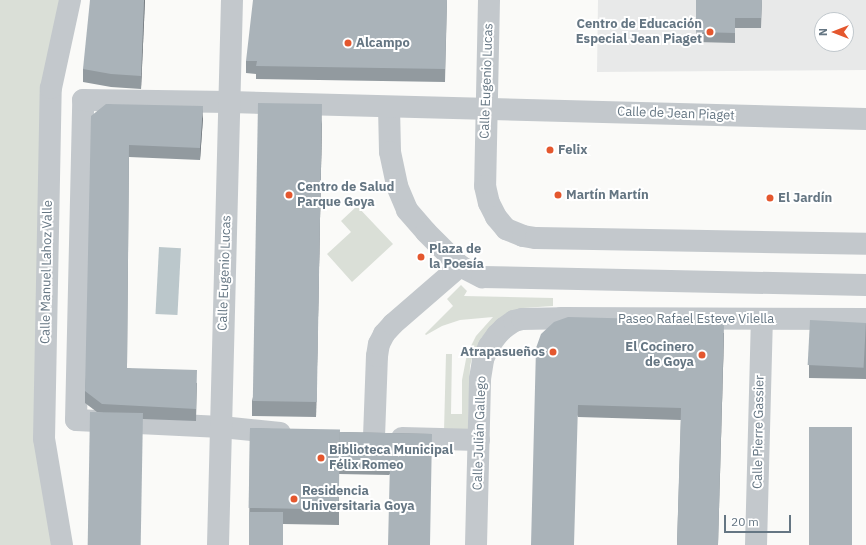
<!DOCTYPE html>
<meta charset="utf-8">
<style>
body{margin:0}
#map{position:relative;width:866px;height:545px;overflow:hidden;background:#fafaf8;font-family:"IBM Plex Sans",sans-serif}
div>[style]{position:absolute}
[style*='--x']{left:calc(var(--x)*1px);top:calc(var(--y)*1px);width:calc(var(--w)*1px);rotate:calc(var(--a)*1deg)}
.built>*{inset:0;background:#e8e9e9}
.green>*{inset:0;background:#dadfd7}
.water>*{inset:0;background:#bbc7cb;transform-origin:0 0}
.street>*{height:22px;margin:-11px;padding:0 11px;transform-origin:11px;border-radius:11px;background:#c3c8cc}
.wall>*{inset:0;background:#929a9f}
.shaded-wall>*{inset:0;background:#777d82}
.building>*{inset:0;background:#aab3b9;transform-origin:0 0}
.dots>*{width:11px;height:11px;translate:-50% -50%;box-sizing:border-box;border:2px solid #fff;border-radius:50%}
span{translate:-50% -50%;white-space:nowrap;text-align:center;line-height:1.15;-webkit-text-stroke:4px #fff;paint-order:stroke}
.poi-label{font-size:13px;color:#657683;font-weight:700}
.right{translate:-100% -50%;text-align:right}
.left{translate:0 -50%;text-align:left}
.street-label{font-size:13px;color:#657683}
.north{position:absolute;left:814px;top:12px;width:40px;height:40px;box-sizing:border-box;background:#fff;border:1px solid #c1c8cd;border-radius:50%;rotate:270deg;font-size:11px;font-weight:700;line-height:16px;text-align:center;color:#657683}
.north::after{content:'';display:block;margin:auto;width:14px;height:18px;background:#e4572e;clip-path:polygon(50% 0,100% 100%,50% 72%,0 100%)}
.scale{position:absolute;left:724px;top:515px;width:67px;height:18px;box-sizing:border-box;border:2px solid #657683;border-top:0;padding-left:5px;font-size:12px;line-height:14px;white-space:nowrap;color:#657683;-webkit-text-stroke:3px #fff;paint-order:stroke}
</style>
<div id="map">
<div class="built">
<div style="clip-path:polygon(evenodd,598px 0,866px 0,866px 70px,597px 72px,598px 0,822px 20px,846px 20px,846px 44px,822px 44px,822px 20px)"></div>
</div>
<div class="green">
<div style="clip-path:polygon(0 0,70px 0,51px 88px,44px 439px,62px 545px,0 545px)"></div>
<div style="clip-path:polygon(357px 206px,393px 244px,352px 282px,327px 254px,351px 232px,341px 221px)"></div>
<div style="clip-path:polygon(461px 285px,467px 291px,464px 296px,553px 298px,553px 306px,523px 308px,482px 337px,473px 354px,470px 366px,468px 432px,444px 431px,446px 354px,452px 354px,451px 414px,462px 414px,462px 380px,467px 354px,476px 336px,493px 317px,460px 320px,442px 326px,426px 335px,425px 334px,453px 306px,447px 299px)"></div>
</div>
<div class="water">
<div style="left:159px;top:247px;width:22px;height:67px;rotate:3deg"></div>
</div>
<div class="street">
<div style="--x:489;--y:0;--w:186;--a:91.2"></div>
<div style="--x:485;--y:186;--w:17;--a:77"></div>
<div style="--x:489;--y:203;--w:16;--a:63"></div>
<div style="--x:496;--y:217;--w:16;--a:50"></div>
<div style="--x:506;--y:229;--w:18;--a:22"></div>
<div style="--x:523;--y:236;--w:13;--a:9"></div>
<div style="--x:536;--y:238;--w:330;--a:1"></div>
<div style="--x:389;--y:107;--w:45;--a:88.7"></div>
<div style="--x:390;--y:152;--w:35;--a:78"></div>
<div style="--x:397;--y:186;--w:26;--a:67"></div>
<div style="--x:407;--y:210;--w:29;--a:49"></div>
<div style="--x:426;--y:232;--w:48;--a:45"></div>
<div style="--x:460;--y:266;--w:25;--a:27"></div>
<div style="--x:482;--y:277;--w:384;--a:1.2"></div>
<div style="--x:280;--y:433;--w:59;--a:-174.2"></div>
<div style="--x:221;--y:427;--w:145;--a:-177.2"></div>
<div style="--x:76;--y:420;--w:320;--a:-88.7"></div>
<div style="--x:83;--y:100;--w:147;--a:0.8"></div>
<div style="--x:230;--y:102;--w:636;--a:1.53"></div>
<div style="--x:374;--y:437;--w:81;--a:-87.9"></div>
<div style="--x:377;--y:356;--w:12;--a:-81"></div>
<div style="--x:379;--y:344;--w:11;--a:-63"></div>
<div style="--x:384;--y:334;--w:13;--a:-48"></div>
<div style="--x:393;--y:324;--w:89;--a:-40.9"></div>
<div style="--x:402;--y:438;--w:77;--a:1.5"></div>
<div style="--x:62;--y:545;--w:108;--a:-99.6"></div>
<div style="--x:44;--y:439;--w:351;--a:-88.9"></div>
<div style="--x:51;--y:88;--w:90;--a:-77.8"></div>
<div style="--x:218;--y:545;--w:545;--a:-88.53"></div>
<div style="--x:476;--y:545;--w:166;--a:-88.6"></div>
<div style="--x:480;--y:379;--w:20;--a:-81"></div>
<div style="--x:483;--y:359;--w:14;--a:-65"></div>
<div style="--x:489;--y:346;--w:14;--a:-54"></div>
<div style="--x:497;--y:335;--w:10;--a:-45"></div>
<div style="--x:504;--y:328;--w:12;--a:-35"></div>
<div style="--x:514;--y:321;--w:8;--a:-14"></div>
<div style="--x:522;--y:319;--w:39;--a:-1"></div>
<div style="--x:561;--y:318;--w:305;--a:0.2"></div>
<div style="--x:756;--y:545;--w:226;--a:-88.5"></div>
</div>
<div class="wall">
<div style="clip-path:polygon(145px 0,141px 89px,111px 87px,83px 82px,83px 69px)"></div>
<div style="clip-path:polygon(447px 0,445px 82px,256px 79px,256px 74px,246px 73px,246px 61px)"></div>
<div style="clip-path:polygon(696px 0,762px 0,761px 28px,735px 28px,735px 43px,696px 42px)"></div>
<div style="clip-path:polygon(106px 104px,203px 118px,200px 160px,129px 157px,127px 368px,197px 383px,196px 421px,143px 419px,97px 412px,85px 403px,85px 391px)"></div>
<div style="clip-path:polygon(322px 120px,316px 417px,252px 416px,252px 401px)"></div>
<div style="clip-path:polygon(866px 323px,866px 379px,809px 378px,809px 365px)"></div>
<div style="clip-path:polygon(724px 333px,718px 545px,677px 545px,681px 420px,578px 417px,541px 334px)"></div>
<div style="clip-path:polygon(250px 428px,340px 432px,432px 434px,389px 475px,339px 474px,339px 525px,283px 524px,249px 545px)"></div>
</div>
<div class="shaded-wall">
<div style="clip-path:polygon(144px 0,145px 0,141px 89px,141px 76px)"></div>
<div style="clip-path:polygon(322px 104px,322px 120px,316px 417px,316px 402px)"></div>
<div style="clip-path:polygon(203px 106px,203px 118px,200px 160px,200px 148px)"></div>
<div style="clip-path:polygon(724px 321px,724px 333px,718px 545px)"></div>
</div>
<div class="building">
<div style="clip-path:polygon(90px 0,144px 0,141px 76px,111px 74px,83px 69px)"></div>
<div style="clip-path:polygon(253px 0,447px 0,445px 69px,256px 66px,257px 61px,246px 61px)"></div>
<div style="clip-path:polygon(696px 0,762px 0,761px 18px,735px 18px,735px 33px,696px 32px)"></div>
<div style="left:258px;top:103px;width:64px;height:298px;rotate:1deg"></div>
<div style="clip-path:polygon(106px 104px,203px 106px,200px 148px,129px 145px,127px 368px,197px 370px,196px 409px,102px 404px,85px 391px,91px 116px)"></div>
<div style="clip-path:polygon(568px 317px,724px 321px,718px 545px,677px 545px,681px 408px,578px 405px,574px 545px,531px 545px,536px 348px,541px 334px,554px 322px)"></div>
<div style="left:810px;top:320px;width:56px;height:45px;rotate:3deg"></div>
<div style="left:90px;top:412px;width:53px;height:133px;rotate:1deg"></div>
<div style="left:809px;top:427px;width:43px;height:118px"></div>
<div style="left:250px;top:428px;width:90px;height:80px;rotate:1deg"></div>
<div style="clip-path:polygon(340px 432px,432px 434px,430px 545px,388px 545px,390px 463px,339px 462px)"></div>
<div style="left:249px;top:512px;width:34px;height:33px"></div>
</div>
<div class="dots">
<div style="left:710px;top:32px;background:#e4572e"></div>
<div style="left:348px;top:43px;background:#e4572e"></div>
<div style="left:550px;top:150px;background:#e4572e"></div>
<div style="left:289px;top:195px;background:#e4572e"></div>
<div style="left:558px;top:195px;background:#e4572e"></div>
<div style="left:770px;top:198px;background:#e4572e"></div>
<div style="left:421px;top:257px;background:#e4572e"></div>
<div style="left:553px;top:352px;background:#e4572e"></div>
<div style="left:702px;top:355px;background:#e4572e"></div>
<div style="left:321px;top:458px;background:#e4572e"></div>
<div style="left:294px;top:499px;background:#e4572e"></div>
</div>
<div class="poi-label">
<span class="right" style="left:702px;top:32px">Centro de Educación<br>Especial Jean Piaget</span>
<span class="left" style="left:356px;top:43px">Alcampo</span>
<span class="left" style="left:558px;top:150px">Felix</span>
<span class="left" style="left:297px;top:195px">Centro de Salud<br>Parque Goya</span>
<span class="left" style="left:566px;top:195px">Martín Martín</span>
<span class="left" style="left:778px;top:198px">El Jardín</span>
<span class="left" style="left:429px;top:257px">Plaza de<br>la Poesía</span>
<span class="right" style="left:694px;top:355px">El Cocinero<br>de Goya</span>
<span class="right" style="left:545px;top:352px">Atrapasueños</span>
<span class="left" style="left:329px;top:458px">Biblioteca Municipal<br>Félix Romeo</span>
<span class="left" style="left:302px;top:499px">Residencia<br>Universitaria Goya</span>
</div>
<div class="street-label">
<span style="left:487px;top:81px;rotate:-88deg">Calle Eugenio Lucas</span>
<span style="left:676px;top:114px;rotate:2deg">Calle de Jean Piaget</span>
<span style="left:47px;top:272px;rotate:-89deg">Calle Manuel Lahoz Valle</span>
<span style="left:225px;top:273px;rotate:-88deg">Calle Eugenio Lucas</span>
<span style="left:696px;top:319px">Paseo Rafael Esteve Vilella</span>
<span style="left:759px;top:432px;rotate:-89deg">Calle Pierre Gassier</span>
<span style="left:480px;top:433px;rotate:-88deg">Calle Julián Gallego</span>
</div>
<div class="north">N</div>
<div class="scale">20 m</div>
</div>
